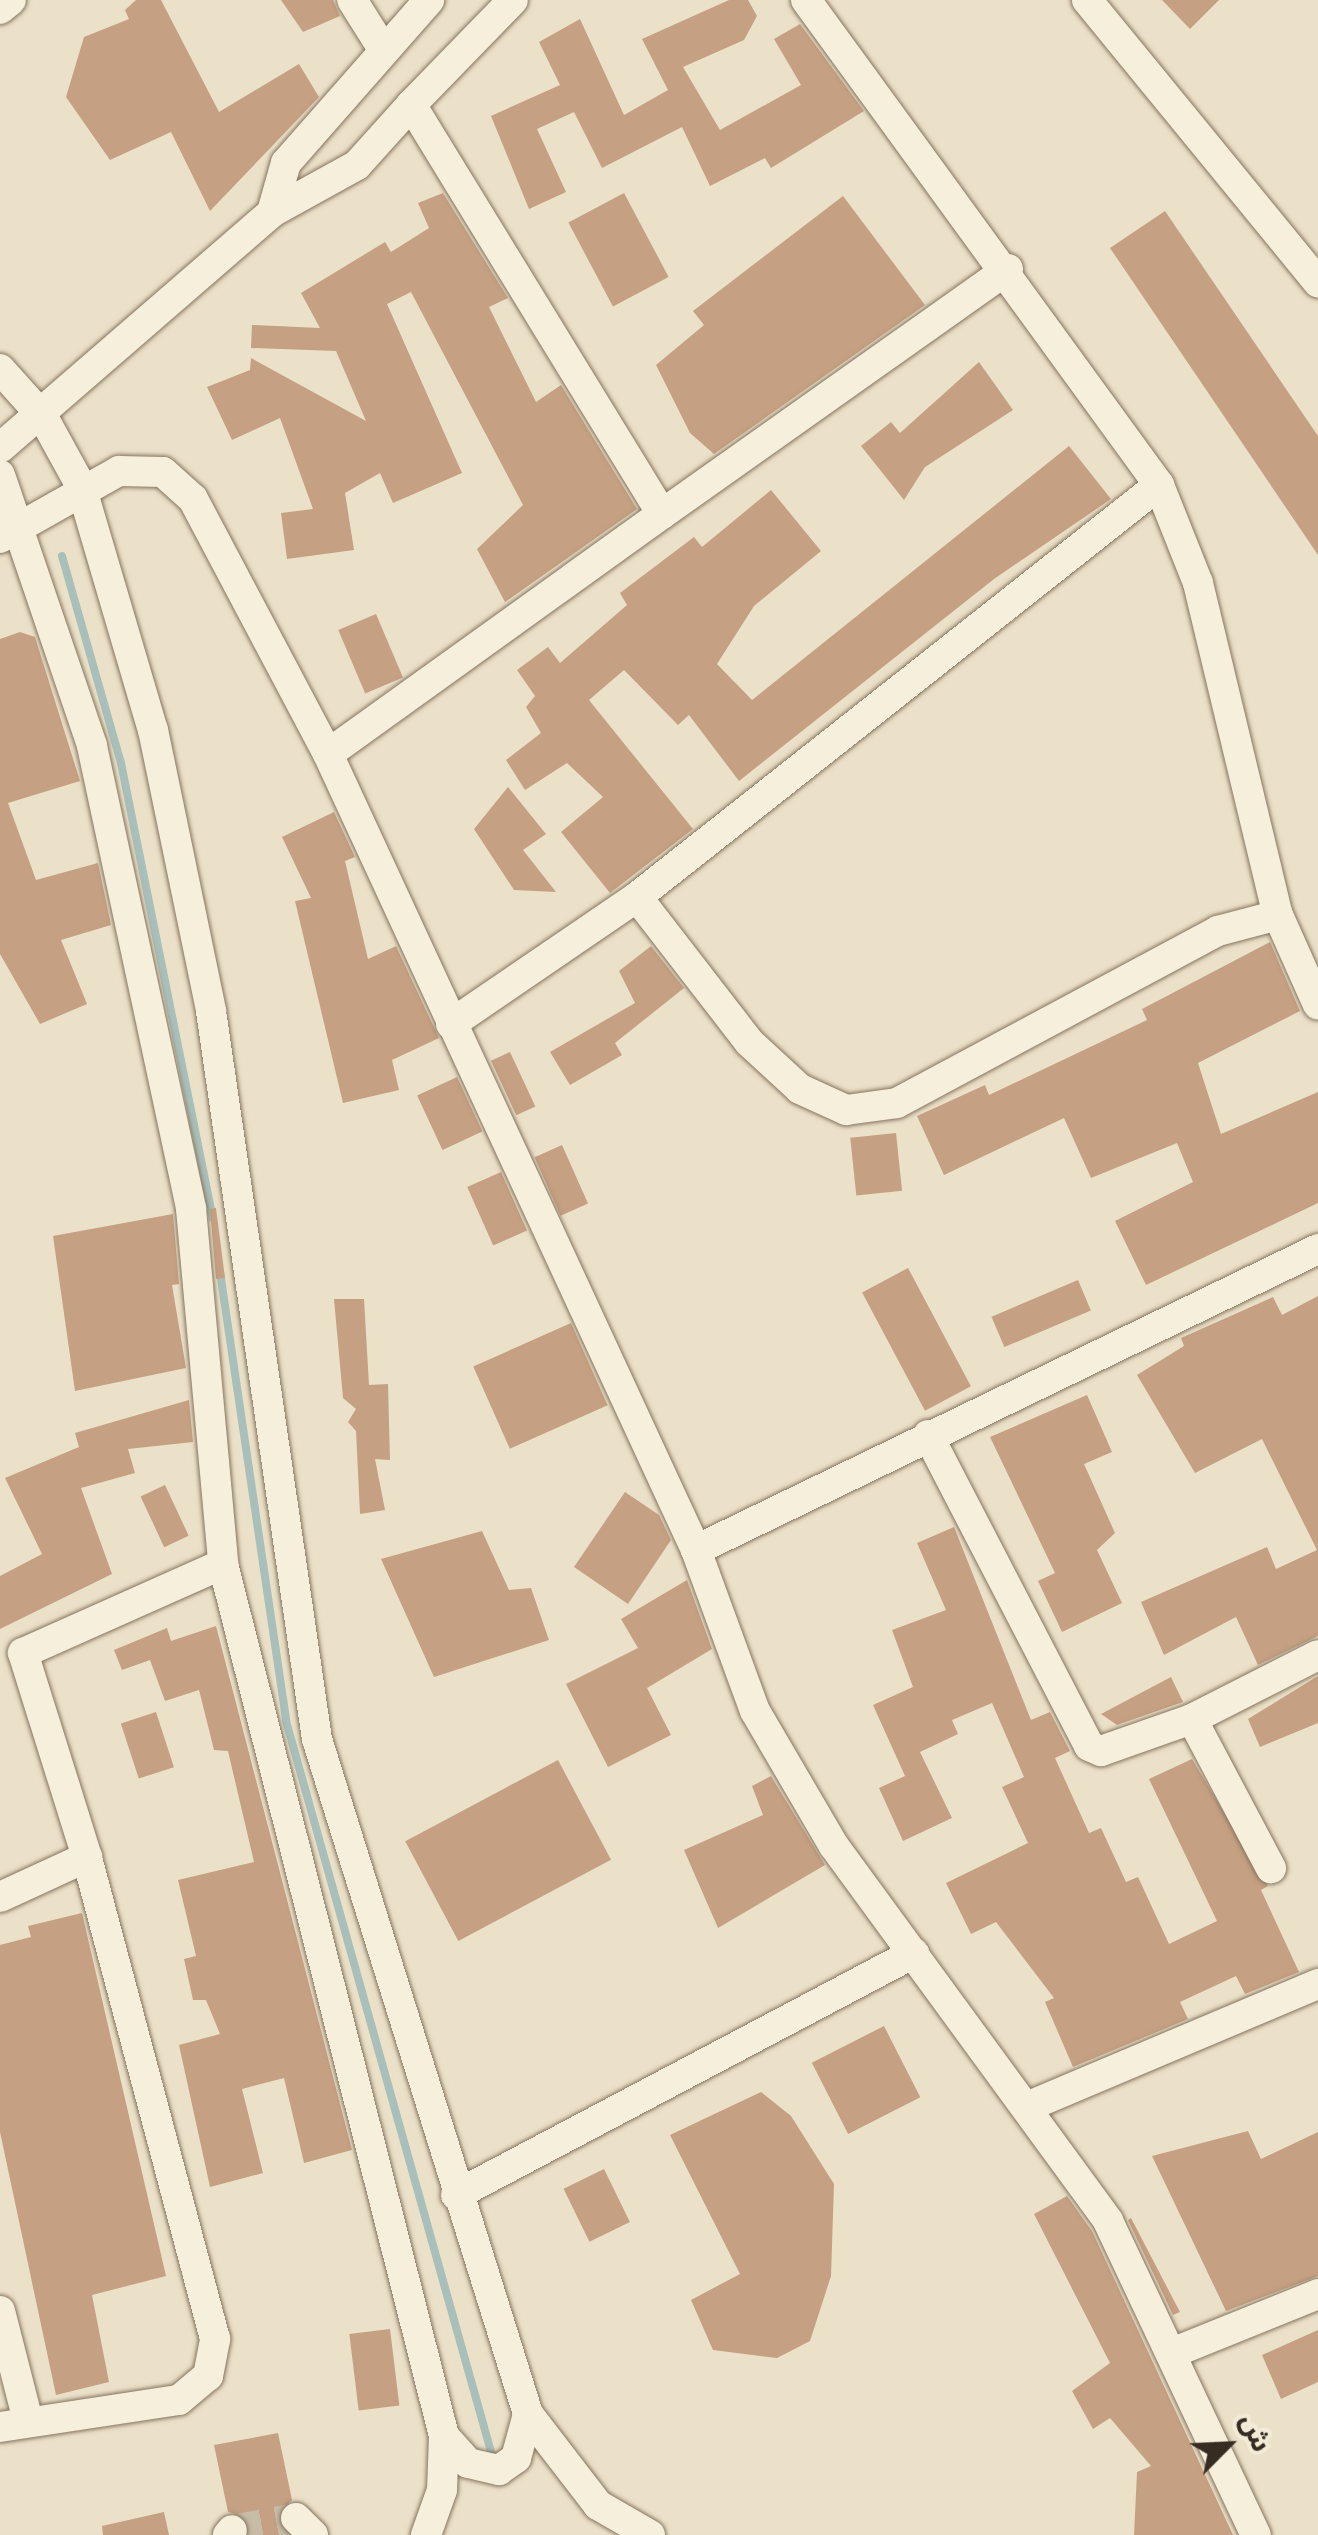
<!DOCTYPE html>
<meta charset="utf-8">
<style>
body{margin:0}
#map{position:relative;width:1318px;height:2535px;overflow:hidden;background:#ebe1c8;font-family:"Crimson Pro","Noto Sans Arabic",serif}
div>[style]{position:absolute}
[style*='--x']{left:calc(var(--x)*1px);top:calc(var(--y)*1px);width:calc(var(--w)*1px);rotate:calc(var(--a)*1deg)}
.stream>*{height:8px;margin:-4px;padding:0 4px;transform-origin:4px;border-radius:4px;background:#a9bfb9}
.building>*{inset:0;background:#c5a082;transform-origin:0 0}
.minor-tunnel>*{height:30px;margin-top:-15px;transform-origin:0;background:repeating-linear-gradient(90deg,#c7bda7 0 30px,transparent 0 45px)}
.roads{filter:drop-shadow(0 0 2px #85745f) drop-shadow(0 0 2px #85745f)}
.minor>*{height:30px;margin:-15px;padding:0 15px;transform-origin:15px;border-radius:15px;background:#f6efdb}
span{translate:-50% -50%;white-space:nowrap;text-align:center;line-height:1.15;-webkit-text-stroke:8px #f3ebd7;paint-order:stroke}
.north{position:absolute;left:1178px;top:2395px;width:100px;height:100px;-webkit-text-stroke:8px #f3ebd7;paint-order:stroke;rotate:66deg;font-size:28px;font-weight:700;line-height:40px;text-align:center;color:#372c21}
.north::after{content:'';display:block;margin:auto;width:35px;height:45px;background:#372c21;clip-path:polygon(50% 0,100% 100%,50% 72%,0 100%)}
</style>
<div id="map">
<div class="stream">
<div style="--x:62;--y:556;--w:215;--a:74.1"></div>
<div style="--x:121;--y:763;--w:464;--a:78.6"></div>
<div style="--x:220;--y:1272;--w:454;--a:81.6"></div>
<div style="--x:286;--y:1721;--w:759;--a:74.33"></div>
</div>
<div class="building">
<div style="clip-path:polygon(136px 0,161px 0,219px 112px,299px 64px,319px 97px,210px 211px,171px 132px,110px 160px,66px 97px,84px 37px,129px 19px,125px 10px)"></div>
<div style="clip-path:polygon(281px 0,333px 0,340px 16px,303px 32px)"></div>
<div style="clip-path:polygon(729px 0,748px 0,757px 16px,744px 40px,683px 67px,720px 130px,801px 85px,774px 39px,800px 24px,864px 111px,771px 168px,765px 158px,710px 186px,682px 127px,602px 168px,574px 112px,537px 129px,566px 192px,529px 209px,491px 116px,560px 85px,539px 42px,580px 19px,624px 115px,668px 90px,642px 39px)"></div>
<div style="clip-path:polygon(1162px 0,1219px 0,1190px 29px)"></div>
<div style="clip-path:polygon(443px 193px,508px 298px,489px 307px,536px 402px,561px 385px,637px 509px,505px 602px,477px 549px,523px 505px,411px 292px,387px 304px,462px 473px,393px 503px,380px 473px,345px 493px,354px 550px,287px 559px,281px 513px,313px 509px,280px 418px,232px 440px,207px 387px,250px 370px,251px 358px,366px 421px,336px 351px,251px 348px,252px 325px,320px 328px,301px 293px,385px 242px,391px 252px,429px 228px,418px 203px)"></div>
<div style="left:624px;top:193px;width:95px;height:63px;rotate:62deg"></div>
<div style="clip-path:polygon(843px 196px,925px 305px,714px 454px,690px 433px,656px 365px,704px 325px,693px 311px)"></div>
<div style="clip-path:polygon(1165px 211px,1318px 436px,1318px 555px,1110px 248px)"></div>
<div style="clip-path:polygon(979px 362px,1013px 410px,925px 467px,904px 500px,861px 446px,891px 422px,900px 433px)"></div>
<div style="clip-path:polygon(1069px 446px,1111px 499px,994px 579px,739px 781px,689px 715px,678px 725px,624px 670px,589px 700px,693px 829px,610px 893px,561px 832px,603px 797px,567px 763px,525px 790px,506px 760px,541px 733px,526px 707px,535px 696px,517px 670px,548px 647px,560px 663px,627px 605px,620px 593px,694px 537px,702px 547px,771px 490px,821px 551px,754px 606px,717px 664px,752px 700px)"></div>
<div style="left:376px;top:614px;width:69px;height:41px;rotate:67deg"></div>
<div style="clip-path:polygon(20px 632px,35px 637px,80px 781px,8px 803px,36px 880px,98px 863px,111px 925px,61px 940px,87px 1004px,40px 1024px,0 954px,0 639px)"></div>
<div style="clip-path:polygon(508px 787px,546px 834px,523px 850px,556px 892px,514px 890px,474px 829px)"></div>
<div style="clip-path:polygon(334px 812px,355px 857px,345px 861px,368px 959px,396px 946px,439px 1038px,392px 1060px,399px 1090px,343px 1103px,295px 901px,311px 898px,282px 837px)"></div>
<div style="clip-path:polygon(1270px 942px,1300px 1011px,1198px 1063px,1221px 1134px,1318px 1092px,1318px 1203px,1146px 1285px,1115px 1221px,1193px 1182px,1177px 1143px,1091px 1178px,1064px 1118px,944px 1175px,917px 1116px,985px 1085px,989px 1095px,1147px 1020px,1142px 1009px)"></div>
<div style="clip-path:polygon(651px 946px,684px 988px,615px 1043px,622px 1055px,570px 1085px,550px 1052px,635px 1003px,619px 971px)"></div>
<div style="left:510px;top:1052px;width:60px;height:21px;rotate:65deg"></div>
<div style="left:457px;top:1077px;width:60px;height:44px;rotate:65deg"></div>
<div style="left:896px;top:1133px;width:58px;height:46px;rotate:84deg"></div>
<div style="left:562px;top:1145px;width:64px;height:30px;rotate:66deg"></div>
<div style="left:501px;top:1172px;width:64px;height:37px;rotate:66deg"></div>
<div style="clip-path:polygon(216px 1208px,225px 1278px,216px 1279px,210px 1209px)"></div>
<div style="clip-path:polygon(173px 1214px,179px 1284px,172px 1285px,186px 1368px,75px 1391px,53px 1236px)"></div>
<div style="left:908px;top:1268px;width:134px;height:52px;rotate:62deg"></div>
<div style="left:1078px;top:1280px;width:33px;height:94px;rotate:67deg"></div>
<div style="clip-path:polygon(1318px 1296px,1318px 1636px,1258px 1665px,1236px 1617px,1164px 1655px,1141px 1602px,1267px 1547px,1276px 1569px,1317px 1550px,1262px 1439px,1195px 1473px,1137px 1375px,1184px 1346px,1181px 1338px,1273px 1297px,1282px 1315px)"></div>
<div style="clip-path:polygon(334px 1299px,364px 1299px,369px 1385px,388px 1384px,390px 1460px,375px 1459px,385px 1510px,360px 1514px,356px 1431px,348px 1422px,356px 1409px,343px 1398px)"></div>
<div style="left:571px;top:1323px;width:90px;height:107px;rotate:66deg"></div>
<div style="clip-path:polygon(1087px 1395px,1112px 1452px,1084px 1464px,1115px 1533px,1097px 1550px,1122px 1603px,1062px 1632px,1038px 1581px,1055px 1573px,990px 1437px)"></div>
<div style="clip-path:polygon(189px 1400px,193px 1442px,128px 1449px,135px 1473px,81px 1488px,112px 1574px,0 1629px,0 1576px,42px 1554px,5px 1478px,79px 1447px,75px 1433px)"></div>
<div style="left:165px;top:1485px;width:56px;height:27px;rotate:65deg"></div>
<div style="clip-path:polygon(625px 1492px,659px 1515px,671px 1540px,628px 1604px,574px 1567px)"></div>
<div style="clip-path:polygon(954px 1527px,1031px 1720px,1050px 1712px,1070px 1751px,1055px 1758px,1089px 1833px,1101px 1828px,1126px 1882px,1138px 1877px,1169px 1944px,1217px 1921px,1149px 1779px,1192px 1759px,1268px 1886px,1261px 1890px,1299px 1972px,1245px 1994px,1236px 1976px,1180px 2002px,1188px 2019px,1073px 2067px,1045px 2002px,1054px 1998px,996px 1922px,971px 1934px,946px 1883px,1028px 1843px,1002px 1787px,1024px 1777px,992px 1703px,952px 1720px,958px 1734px,920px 1752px,952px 1818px,903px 1841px,879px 1788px,905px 1776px,873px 1705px,913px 1687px,892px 1630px,946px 1610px,917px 1543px)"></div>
<div style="clip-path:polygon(482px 1531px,509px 1590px,531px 1588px,549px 1640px,434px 1677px,381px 1559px)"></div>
<div style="clip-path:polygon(687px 1580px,712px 1649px,647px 1688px,671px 1735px,608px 1767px,566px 1684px,638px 1648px,621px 1619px)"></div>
<div style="clip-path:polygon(216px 1626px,352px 2150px,304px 2163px,284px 2078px,242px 2089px,263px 2173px,210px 2187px,179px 2045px,220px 2034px,206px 2000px,193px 2000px,184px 1959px,196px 1956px,178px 1880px,254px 1862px,228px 1751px,214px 1750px,199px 1690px,165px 1701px,150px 1660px,122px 1670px,114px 1650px,167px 1628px,171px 1641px)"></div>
<div style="clip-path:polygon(1318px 1676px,1318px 1723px,1260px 1747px,1248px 1719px)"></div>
<div style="clip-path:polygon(1171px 1677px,1183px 1702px,1117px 1725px,1101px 1714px)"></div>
<div style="left:156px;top:1712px;width:58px;height:37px;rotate:72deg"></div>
<div style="left:558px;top:1760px;width:113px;height:173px;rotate:62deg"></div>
<div style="clip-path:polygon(771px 1776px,825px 1865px,718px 1928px,684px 1850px,763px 1815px,752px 1786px)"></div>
<div style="clip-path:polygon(82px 1913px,166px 2276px,92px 2295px,109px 2382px,56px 2395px,0 2132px,0 1945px,31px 1937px,28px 1926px)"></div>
<div style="left:884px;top:2026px;width:80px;height:81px;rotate:63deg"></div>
<div style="clip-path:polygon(761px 2092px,791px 2116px,834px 2184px,831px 2276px,810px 2341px,777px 2358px,713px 2350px,691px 2300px,740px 2274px,670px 2135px)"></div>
<div style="clip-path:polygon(1248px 2131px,1261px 2159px,1318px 2132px,1318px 2276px,1226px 2311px,1152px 2156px)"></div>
<div style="left:604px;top:2169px;width:59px;height:45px;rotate:64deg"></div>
<div style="clip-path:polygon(1067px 2196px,1092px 2231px,1233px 2535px,1134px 2535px,1137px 2472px,1151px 2466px,1110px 2418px,1093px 2429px,1072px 2391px,1110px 2363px,1034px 2214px)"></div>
<div style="clip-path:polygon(1131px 2218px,1180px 2312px,1173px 2315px,1128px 2220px)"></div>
<div style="left:390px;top:2329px;width:77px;height:41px;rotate:83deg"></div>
<div style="clip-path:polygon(1318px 2330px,1318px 2382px,1281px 2399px,1262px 2355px)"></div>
<div style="clip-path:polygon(278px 2433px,292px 2500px,278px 2514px,286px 2535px,250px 2535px,244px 2516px,228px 2512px,214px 2445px)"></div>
<div style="clip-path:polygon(164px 2512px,169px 2535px,103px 2535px,102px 2526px)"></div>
</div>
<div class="minor-tunnel">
<div style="--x:232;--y:2530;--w:65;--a:-10.6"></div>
</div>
<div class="roads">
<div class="minor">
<div style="--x:352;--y:0;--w:58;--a:57.7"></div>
<div style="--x:806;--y:0;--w:600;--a:53.95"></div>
<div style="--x:1159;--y:485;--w:105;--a:68.3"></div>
<div style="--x:1198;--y:583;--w:342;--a:76.5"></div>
<div style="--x:1278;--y:915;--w:98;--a:66"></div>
<div style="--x:1087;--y:0;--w:365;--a:50.7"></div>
<div style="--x:0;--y:9;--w:14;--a:-39"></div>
<div style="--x:272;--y:212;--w:51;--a:-74.1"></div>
<div style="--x:286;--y:163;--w:217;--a:-48.7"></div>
<div style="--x:0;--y:369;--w:64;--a:48.1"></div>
<div style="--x:43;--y:417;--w:79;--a:61.2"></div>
<div style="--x:81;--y:486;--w:254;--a:73.6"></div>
<div style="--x:153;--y:730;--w:287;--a:78.3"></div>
<div style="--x:211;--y:1011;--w:736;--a:81.72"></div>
<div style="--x:317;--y:1739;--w:707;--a:72.64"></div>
<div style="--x:528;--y:2414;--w:115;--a:52.4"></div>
<div style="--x:598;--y:2505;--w:60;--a:30"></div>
<div style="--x:0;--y:448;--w:360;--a:-40.9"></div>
<div style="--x:272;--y:212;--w:97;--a:-28.9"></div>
<div style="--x:357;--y:165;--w:81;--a:-48"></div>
<div style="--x:0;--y:475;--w:286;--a:71.2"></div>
<div style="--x:92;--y:746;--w:473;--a:77.9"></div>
<div style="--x:191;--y:1209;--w:356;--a:84.8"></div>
<div style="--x:223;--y:1564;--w:900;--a:75.78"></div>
<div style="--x:444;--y:2436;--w:54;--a:92.1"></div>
<div style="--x:442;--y:2490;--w:48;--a:109.6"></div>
<div style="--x:662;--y:514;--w:424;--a:-35.3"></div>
<div style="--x:0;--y:538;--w:137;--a:-29.4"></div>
<div style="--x:119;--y:471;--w:44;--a:1.3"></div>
<div style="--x:163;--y:472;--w:40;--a:42"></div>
<div style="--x:193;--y:499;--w:289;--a:62.1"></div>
<div style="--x:328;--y:754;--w:877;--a:65.19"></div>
<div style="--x:696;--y:1550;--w:171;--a:69.9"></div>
<div style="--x:755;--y:1711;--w:156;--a:59.7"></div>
<div style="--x:834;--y:1846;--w:464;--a:53.8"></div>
<div style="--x:1108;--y:2221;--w:347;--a:64.8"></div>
<div style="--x:328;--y:754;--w:411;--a:-35.7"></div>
<div style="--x:662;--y:514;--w:480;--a:-121.5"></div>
<div style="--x:411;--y:105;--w:146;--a:-45.8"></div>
<div style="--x:637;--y:897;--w:183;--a:52.3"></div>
<div style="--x:749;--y:1042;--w:69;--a:42.7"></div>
<div style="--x:800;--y:1089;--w:51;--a:24.5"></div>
<div style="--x:846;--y:1110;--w:51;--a:-7.8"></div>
<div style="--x:897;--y:1103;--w:364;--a:-28.2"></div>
<div style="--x:1218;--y:931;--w:62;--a:-14.9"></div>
<div style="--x:451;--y:1024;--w:225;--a:-34.3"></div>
<div style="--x:637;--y:897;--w:665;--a:-38.28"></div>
<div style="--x:928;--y:1435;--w:350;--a:62.6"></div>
<div style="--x:1089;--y:1746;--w:13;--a:23"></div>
<div style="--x:1101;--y:1751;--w:96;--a:-19.4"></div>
<div style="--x:1192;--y:1719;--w:141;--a:-26.9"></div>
<div style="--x:696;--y:1550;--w:691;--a:-25.82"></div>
<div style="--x:1192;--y:1719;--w:169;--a:62.1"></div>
<div style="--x:0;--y:1897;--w:96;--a:-24.7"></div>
<div style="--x:1029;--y:2106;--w:314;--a:-22.9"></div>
<div style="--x:456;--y:2195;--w:518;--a:-27.85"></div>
<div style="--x:0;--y:2311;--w:114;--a:75.7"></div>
<div style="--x:1177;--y:2351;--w:152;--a:-22"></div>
<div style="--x:0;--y:2427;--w:181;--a:-8.6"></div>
<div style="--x:179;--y:2400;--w:38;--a:-40"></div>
<div style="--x:208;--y:2376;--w:38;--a:-79"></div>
<div style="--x:215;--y:2339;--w:499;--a:-104.9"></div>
<div style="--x:87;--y:1857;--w:214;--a:-107.4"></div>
<div style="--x:23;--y:1653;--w:219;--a:-24"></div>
<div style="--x:444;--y:2436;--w:36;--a:48"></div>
<div style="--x:468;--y:2463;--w:32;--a:13"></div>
<div style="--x:499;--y:2470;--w:21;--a:-35"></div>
<div style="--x:516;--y:2458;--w:46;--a:-74.7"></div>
<div style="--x:296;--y:2518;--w:24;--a:45"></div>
<div style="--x:228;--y:2535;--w:6;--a:-51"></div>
</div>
</div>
<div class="north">ش</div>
</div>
